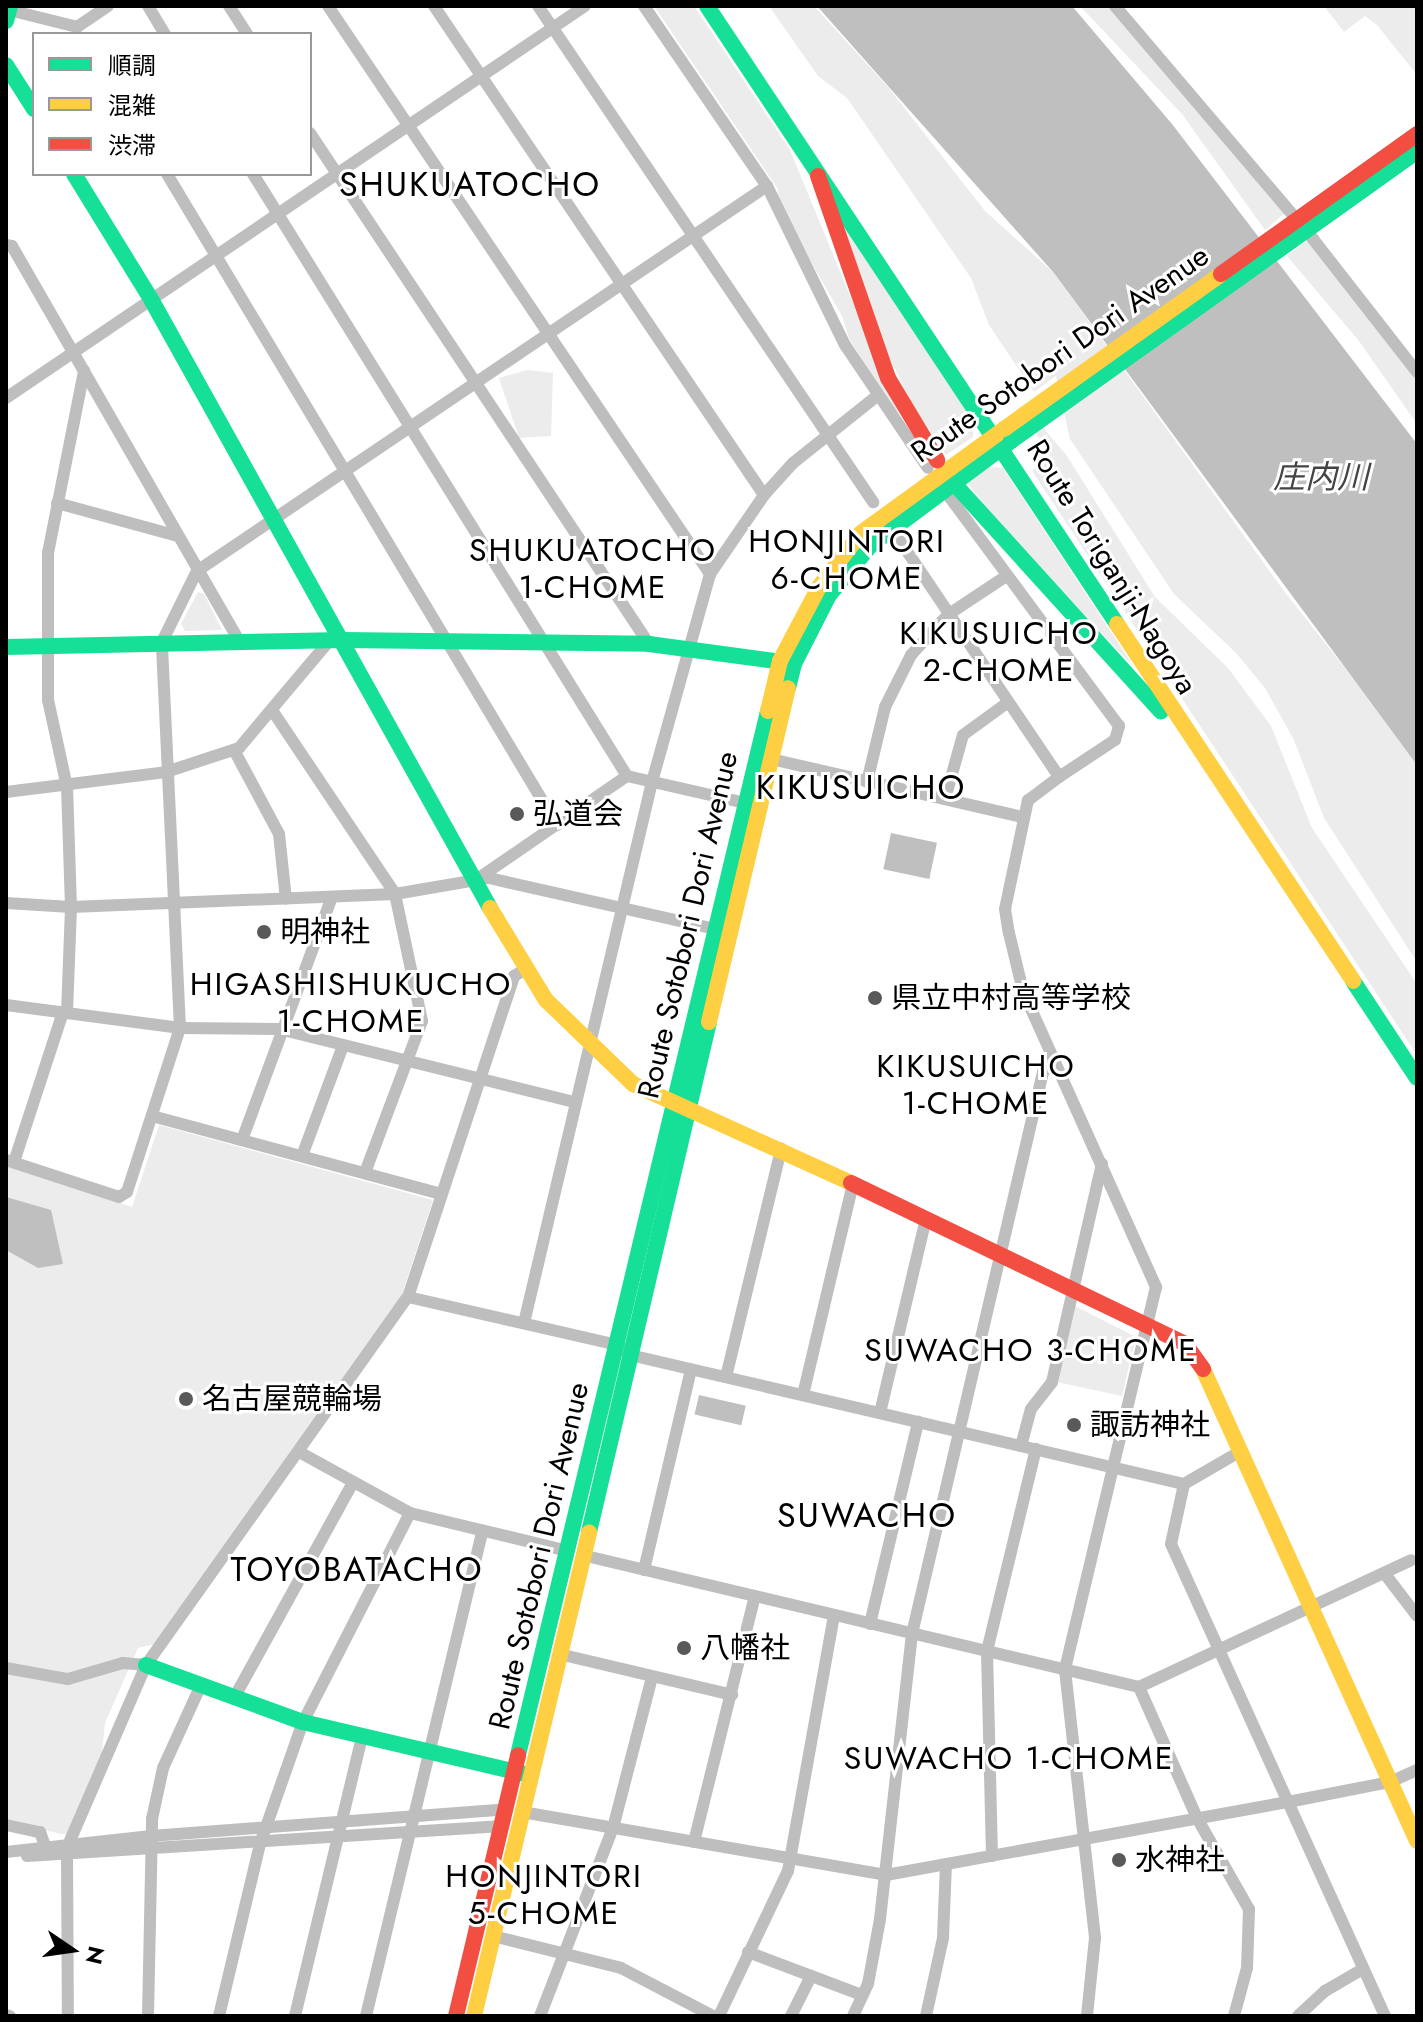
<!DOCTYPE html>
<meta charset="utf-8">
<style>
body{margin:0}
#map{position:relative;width:1423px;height:2022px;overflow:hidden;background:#fff;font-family:Jost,"Noto Sans JP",sans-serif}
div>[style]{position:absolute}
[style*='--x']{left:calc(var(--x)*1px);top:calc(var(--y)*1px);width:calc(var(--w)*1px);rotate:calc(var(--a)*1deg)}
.green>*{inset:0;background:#ececec}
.water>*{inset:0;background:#bfbfbf;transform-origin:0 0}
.street>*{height:12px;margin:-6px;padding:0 6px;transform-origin:6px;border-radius:6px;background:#bebebe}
.fast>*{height:16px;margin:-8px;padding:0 8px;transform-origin:8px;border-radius:8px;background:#16e098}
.slow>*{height:16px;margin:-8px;padding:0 8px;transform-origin:8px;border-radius:8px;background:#ffcf43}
.jam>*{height:16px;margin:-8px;padding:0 8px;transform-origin:8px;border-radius:8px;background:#f24e42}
.fast-bridge>*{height:16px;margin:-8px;padding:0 8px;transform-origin:8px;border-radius:8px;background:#16e098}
.slow-bridge>*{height:16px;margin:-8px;padding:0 8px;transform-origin:8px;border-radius:8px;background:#ffcf43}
.jam-bridge>*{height:16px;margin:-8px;padding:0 8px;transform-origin:8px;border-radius:8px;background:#f24e42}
.dots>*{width:22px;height:22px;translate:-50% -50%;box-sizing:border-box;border:4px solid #fff;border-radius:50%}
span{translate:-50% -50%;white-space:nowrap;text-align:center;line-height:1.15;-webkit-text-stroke:6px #fff;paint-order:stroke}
.street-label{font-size:30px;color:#000}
.poi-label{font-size:30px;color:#000}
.left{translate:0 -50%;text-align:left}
.water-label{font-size:32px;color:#444;font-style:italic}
.neighbourhood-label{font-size:32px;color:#000;letter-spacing:2px}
.quarter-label{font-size:34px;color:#000;letter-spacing:2px}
.frame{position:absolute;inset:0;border:8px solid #000;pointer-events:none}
.legend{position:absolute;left:32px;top:32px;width:280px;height:144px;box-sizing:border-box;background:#fff;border:2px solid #999;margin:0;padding:10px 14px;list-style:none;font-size:24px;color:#000}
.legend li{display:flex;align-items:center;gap:16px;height:40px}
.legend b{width:40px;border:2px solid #999}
.north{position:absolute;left:32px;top:1910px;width:80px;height:80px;-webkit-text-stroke:6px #fff;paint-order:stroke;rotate:103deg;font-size:22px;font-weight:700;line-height:32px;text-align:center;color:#000}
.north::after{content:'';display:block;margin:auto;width:28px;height:36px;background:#000;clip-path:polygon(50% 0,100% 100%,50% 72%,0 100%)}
</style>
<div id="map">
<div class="green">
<div style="clip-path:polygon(654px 6px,694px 6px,790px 150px,907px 434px,849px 338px,842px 316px,779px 206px,778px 189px)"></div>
<div style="clip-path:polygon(769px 6px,814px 6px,888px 87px,985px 211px,1054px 273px,1284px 591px,1417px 759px,1417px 962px,1324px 818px,1294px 740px,1265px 688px,1237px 654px,1174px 594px,1070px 439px,1056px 376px,1034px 392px,989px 325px,971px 278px,847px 98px,818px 76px)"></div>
<div style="clip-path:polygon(1080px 6px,1110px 6px,1285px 213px,1265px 230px,1182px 114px)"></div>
<div style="clip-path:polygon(1324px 6px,1417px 6px,1417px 75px,1377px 25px,1365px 16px,1344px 32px)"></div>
<div style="clip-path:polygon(851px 229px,974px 423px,973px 437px,946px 455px,914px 409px,880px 337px,841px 230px)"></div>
<div style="clip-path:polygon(1308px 240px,1417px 379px,1417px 424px,1359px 341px,1287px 256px)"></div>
<div style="clip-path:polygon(527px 370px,553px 373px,551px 436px,519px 438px,499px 378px)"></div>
<div style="clip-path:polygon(1034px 417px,1067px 456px,1155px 597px,1228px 668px,1271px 726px,1312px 828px,1417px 984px,1417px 1055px,1032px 471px,1050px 455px,1028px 421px)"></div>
<div style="clip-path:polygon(990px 467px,1003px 468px,1134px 667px,1003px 531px,967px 482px)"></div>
<div style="clip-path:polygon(198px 592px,204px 594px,222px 630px,185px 631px,181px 624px)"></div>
<div style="clip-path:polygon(159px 1125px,433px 1200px,399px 1303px,155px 1644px,138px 1648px,105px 1723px,102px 1753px,67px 1834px,61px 1834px,6px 1821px,6px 1165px,132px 1207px)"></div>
<div style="clip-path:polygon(1075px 1306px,1136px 1337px,1122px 1396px,1057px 1382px)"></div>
</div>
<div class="water">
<div style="clip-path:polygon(817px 6px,1072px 6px,1172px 124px,1417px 444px,1417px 765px,1054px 273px)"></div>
<div style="left:891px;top:833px;width:47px;height:37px;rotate:12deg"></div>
<div style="clip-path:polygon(6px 1197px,51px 1210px,63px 1264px,38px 1268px,6px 1250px)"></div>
<div style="left:699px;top:1395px;width:48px;height:20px;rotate:13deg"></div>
</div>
<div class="street">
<div style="--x:148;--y:6;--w:33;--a:59"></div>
<div style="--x:229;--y:6;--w:33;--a:57"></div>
<div style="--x:328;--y:6;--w:685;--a:56.08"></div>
<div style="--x:434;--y:6;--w:590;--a:55.99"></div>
<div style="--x:538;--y:6;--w:599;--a:55.96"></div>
<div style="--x:644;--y:6;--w:218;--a:55.7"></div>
<div style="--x:767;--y:186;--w:177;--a:63.9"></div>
<div style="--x:845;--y:345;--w:148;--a:56"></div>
<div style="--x:1115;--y:6;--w:306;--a:49.6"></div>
<div style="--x:1313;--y:239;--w:169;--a:52"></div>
<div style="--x:9;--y:10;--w:70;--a:14"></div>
<div style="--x:77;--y:27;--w:37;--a:-34"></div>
<div style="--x:310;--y:133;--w:613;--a:56.44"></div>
<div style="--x:167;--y:174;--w:759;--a:59.08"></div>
<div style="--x:253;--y:174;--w:709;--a:58.15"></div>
<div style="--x:6;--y:245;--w:6;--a:9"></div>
<div style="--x:12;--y:246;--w:456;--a:60.1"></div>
<div style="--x:6;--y:398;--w:699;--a:-34.1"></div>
<div style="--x:57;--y:503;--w:125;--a:15.3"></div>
<div style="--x:896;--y:535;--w:292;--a:56"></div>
<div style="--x:1059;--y:777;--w:67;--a:-33.5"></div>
<div style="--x:1115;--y:740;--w:15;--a:-74"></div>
<div style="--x:1119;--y:726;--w:286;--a:-126.5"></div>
<div style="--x:272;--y:710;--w:221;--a:56.2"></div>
<div style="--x:395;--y:894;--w:130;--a:78"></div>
<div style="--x:422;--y:1021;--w:162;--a:110.6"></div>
<div style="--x:234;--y:750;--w:95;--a:61.8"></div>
<div style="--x:279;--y:834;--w:65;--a:83.9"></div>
<div style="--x:771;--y:759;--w:259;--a:13"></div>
<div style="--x:1059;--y:777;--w:39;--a:143"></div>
<div style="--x:1028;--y:800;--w:111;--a:101.9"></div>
<div style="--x:1005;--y:909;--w:24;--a:81"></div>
<div style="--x:1009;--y:933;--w:60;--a:76.4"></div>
<div style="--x:1023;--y:991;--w:325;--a:65.8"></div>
<div style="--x:1156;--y:1287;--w:394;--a:103.4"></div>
<div style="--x:1065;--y:1670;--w:270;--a:83.6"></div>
<div style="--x:1095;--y:1938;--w:78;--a:95.9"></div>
<div style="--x:867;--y:782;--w:77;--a:-76.5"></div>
<div style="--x:885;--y:707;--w:58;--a:-63.4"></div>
<div style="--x:911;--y:655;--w:56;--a:-47.2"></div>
<div style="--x:949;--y:614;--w:67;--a:-33.5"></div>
<div style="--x:6;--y:792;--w:161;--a:-7.1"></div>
<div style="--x:166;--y:772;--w:77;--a:-18.2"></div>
<div style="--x:239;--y:748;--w:141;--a:-49.9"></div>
<div style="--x:945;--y:799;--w:66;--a:-74.3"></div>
<div style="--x:963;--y:735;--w:54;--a:-36"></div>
<div style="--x:476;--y:879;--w:13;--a:-4"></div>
<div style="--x:489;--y:878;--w:232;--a:12.7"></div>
<div style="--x:6;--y:903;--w:65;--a:3.5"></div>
<div style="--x:71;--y:907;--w:324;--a:-2.3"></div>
<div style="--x:395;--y:894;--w:82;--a:-9.8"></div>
<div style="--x:476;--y:880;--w:183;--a:-34.6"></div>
<div style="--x:627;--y:776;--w:122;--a:12.8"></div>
<div style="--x:6;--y:1005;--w:176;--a:7.5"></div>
<div style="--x:180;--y:1028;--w:99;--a:0.6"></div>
<div style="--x:279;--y:1029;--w:305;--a:13.9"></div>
<div style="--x:67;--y:1012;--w:105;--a:-87.8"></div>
<div style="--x:71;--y:907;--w:120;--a:-91.9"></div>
<div style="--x:67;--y:787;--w:89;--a:-102.3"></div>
<div style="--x:48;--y:700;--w:147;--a:-90"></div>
<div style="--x:48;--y:553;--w:186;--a:-78.8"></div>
<div style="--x:152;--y:1116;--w:300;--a:15.1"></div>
<div style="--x:242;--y:1140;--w:259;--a:-69.7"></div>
<div style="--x:302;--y:1156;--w:117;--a:-69.6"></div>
<div style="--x:6;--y:1160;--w:119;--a:18.1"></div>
<div style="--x:119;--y:1197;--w:9;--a:-32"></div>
<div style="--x:127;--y:1192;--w:172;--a:-72.1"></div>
<div style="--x:180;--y:1028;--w:386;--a:-92.7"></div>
<div style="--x:162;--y:642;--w:79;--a:-63.8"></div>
<div style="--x:197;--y:571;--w:688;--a:-34.04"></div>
<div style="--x:14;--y:1162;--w:158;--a:-71.9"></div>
<div style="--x:408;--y:1297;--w:215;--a:12.9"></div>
<div style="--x:618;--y:1345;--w:16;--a:40"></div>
<div style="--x:630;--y:1355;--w:569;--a:13.11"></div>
<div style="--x:1184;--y:1484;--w:66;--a:-30.1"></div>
<div style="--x:524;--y:1323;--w:556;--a:-76.69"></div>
<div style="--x:652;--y:782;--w:216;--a:-74.4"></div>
<div style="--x:710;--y:574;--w:96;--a:-55.6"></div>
<div style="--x:764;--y:495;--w:43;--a:-47.8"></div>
<div style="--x:793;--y:463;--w:107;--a:-38.6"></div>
<div style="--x:726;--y:1377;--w:235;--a:-76.4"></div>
<div style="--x:803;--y:1395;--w:217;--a:-76.7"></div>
<div style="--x:880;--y:1413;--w:199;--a:-76.7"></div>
<div style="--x:1021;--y:1446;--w:38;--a:-75"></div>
<div style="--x:1031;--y:1409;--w:34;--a:-52"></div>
<div style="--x:1052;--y:1382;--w:224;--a:-77.1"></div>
<div style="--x:301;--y:1453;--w:124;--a:28.8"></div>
<div style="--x:410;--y:1513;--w:163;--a:13.5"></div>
<div style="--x:1184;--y:1484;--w:61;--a:102.2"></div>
<div style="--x:1171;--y:1544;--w:518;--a:65.61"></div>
<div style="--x:582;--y:1555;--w:572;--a:13.33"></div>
<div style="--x:1139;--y:1687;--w:300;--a:-25"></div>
<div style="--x:644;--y:1570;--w:206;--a:-76.8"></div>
<div style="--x:1385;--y:1574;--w:53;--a:52.7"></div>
<div style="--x:870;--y:1624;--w:208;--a:-76.6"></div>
<div style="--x:559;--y:1654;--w:178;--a:13.3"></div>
<div style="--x:6;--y:1668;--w:63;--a:10.1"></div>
<div style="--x:68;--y:1679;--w:57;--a:-16.2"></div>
<div style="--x:123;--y:1663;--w:23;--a:5"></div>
<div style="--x:1139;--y:1687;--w:143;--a:66.1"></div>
<div style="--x:1197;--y:1818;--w:105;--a:60.3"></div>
<div style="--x:1249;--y:1909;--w:59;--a:91.9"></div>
<div style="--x:1247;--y:1968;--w:50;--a:105.2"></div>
<div style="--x:234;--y:1698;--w:244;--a:-61.1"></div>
<div style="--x:522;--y:1812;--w:369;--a:9.8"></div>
<div style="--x:886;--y:1875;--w:409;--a:-10.3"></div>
<div style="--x:1288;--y:1802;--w:104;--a:-11.1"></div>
<div style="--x:1390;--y:1782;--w:30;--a:-24"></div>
<div style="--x:6;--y:1825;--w:35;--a:12"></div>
<div style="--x:40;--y:1832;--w:15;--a:70"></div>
<div style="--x:694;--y:1842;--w:253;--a:-76.1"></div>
<div style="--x:69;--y:1843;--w:194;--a:-66.6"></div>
<div style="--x:146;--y:1665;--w:452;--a:-54.6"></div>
<div style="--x:408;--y:1297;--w:338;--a:-71.7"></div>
<div style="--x:514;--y:976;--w:12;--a:-31"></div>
<div style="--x:67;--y:1850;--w:166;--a:89.7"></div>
<div style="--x:6;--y:1852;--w:146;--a:-6.3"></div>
<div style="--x:151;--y:1836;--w:357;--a:-4.3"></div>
<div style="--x:27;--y:1856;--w:477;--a:-3.6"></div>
<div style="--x:992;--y:1856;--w:205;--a:-91.4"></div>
<div style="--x:987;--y:1651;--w:208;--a:-76.4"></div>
<div style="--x:493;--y:1936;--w:132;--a:14"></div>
<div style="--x:621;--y:1968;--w:104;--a:27.6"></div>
<div style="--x:748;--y:1952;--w:122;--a:20.7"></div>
<div style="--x:6;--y:2015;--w:4;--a:14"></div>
<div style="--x:148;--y:2016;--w:197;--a:-88.8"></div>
<div style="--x:152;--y:1819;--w:52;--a:-77.8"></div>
<div style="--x:163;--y:1768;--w:89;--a:-65.4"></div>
<div style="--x:219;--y:2016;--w:177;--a:-76.6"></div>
<div style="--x:260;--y:1844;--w:129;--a:-70.6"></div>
<div style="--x:303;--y:1722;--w:235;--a:-62.9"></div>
<div style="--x:295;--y:2016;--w:288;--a:-76.5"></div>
<div style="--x:366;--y:2016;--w:498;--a:-76.5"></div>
<div style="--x:540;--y:2016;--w:202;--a:-68.8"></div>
<div style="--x:613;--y:1828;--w:156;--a:-75.5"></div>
<div style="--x:719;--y:2016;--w:161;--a:-64.6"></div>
<div style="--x:788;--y:1871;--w:260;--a:-79.8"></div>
<div style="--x:791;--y:2016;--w:45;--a:-63.4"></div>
<div style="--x:853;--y:2016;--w:35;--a:-65"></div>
<div style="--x:868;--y:1984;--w:66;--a:-79.5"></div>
<div style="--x:880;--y:1919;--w:287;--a:-83.6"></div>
<div style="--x:912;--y:1634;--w:577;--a:-76.88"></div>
<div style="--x:1043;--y:1072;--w:15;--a:-37"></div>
<div style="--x:926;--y:2016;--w:80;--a:-77.7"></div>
<div style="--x:943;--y:1938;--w:74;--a:-87.7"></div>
<div style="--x:1298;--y:2016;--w:37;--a:-43"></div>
<div style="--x:1325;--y:1991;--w:44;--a:-30.1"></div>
</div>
<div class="fast">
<div style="--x:707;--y:6;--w:742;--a:56.44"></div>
<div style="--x:6;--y:21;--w:16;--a:-75"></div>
<div style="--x:6;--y:65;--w:52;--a:57.5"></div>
<div style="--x:74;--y:174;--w:149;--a:58.4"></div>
<div style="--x:152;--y:301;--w:695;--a:60.89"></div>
<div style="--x:960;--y:490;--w:299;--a:47.8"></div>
<div style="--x:6;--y:647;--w:337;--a:-1.2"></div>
<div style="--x:343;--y:640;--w:306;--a:0.7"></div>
<div style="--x:649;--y:644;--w:141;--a:7.7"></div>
<div style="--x:788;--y:688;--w:25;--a:-76"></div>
<div style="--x:794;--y:664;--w:77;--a:-63.1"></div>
<div style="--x:829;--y:595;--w:65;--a:-50"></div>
<div style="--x:871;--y:545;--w:174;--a:-36.6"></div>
<div style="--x:1353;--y:981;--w:116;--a:56.6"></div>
<div style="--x:589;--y:1532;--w:524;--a:-76.76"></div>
<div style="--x:146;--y:1665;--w:167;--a:20"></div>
<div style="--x:303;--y:1722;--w:228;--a:13.2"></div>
<div style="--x:518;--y:1755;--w:1074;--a:-76.53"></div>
</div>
<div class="slow">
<div style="--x:1117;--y:624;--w:428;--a:56.5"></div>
<div style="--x:768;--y:711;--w:51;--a:-76.5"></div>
<div style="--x:780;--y:661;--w:84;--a:-62.2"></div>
<div style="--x:819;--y:587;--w:68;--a:-52.1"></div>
<div style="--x:861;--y:533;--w:177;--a:-36"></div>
<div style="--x:490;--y:908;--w:108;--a:58.7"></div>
<div style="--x:546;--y:1000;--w:121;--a:44"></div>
<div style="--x:633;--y:1084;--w:239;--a:24.4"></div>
<div style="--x:709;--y:1022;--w:343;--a:-76.7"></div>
<div style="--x:1203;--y:1369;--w:518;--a:65.61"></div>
<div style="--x:474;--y:2016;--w:497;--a:-76.6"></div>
</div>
<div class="jam">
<div style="--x:818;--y:176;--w:214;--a:70.9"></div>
<div style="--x:888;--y:378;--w:96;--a:59.1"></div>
<div style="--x:851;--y:1183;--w:371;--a:25.7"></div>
<div style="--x:1185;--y:1344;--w:31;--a:54"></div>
<div style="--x:456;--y:2016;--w:268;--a:-76.6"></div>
</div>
<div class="fast-bridge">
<div style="--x:1011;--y:441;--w:499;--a:-35.5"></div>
</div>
<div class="slow-bridge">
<div style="--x:1004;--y:429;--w:267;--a:-35.5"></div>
</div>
<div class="jam-bridge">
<div style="--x:1221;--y:274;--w:241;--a:-35.5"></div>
</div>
<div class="dots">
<div style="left:517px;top:814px;background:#595959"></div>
<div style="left:264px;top:932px;background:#595959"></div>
<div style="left:875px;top:998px;background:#595959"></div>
<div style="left:186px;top:1399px;background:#595959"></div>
<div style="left:1074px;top:1425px;background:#595959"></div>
<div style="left:684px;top:1648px;background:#595959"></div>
<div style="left:1119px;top:1860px;background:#595959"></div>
</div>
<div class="street-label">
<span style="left:1060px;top:354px;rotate:-35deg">Route Sotobori Dori Avenue</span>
<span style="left:1112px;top:567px;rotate:58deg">Route Toriganji-Nagoya</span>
<span style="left:688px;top:925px;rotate:-77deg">Route Sotobori Dori Avenue</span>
<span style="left:539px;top:1556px;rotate:-77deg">Route Sotobori Dori Avenue</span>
</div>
<div class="poi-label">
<span class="left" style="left:533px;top:814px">弘道会</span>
<span class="left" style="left:280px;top:932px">明神社</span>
<span class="left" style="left:891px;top:998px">県立中村高等学校</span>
<span class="left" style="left:202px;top:1399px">名古屋競輪場</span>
<span class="left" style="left:1090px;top:1425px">諏訪神社</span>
<span class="left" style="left:700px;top:1648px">八幡社</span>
<span class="left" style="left:1135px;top:1860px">水神社</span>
</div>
<div class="water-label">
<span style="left:1321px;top:477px">庄内川</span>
</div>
<div class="neighbourhood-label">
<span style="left:847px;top:560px">HONJINTORI<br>6-CHOME</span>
<span style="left:593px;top:569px">SHUKUATOCHO<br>1-CHOME</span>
<span style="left:999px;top:652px">KIKUSUICHO<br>2-CHOME</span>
<span style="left:351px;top:1003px">HIGASHISHUKUCHO<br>1-CHOME</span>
<span style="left:976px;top:1085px">KIKUSUICHO<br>1-CHOME</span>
<span style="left:1031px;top:1350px">SUWACHO 3-CHOME</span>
<span style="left:1009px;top:1758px">SUWACHO 1-CHOME</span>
<span style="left:544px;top:1895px">HONJINTORI<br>5-CHOME</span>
</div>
<div class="quarter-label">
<span style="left:470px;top:185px">SHUKUATOCHO</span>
<span style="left:861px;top:788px">KIKUSUICHO</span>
<span style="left:867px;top:1516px">SUWACHO</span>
<span style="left:357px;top:1570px">TOYOBATACHO</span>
</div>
<div class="frame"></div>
<ul class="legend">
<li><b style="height:10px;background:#16e098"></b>順調</li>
<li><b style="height:10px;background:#ffcf43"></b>混雑</li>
<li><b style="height:10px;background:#f24e42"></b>渋滞</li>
</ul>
<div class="north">N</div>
</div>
